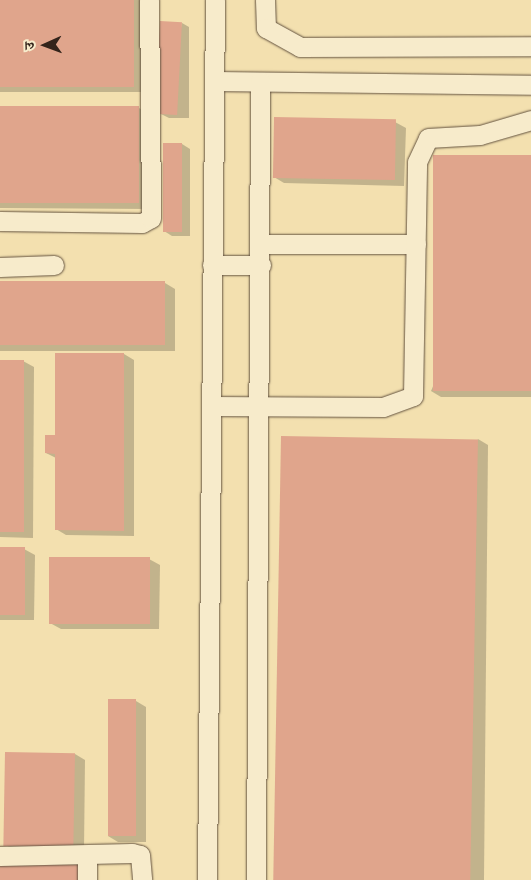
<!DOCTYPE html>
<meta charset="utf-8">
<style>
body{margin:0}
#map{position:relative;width:531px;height:880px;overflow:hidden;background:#f3e0af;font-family:"IM FELL English","Noto Serif Devanagari",serif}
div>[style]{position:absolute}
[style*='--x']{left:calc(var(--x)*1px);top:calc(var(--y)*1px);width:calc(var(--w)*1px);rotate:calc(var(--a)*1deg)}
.shadow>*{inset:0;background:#0003;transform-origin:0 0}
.building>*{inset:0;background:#e0a58c;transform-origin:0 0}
.roads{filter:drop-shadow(0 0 1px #645340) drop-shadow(0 0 1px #645340)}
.minor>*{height:19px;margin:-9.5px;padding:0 9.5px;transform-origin:9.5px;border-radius:9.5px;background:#f7ebcb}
span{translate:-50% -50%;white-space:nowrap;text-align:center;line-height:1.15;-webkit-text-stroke:5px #f7ebcb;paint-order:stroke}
.north{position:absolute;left:20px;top:20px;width:50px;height:50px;-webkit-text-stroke:4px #f7ebcb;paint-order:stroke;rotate:268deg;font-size:14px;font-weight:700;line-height:20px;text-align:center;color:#34241b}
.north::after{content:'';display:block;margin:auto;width:18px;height:22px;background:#34241b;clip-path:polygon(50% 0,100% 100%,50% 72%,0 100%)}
</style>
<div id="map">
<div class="shadow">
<div style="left:0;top:0;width:144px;height:92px"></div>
<div style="clip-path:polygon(182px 23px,189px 27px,189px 118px,169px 118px,161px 114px)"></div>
<div style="clip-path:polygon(0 108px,139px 108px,149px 114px,149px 209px,0 208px)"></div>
<div style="clip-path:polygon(395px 122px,406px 128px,404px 186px,284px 183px,274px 177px)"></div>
<div style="clip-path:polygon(182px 144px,190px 149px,190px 236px,172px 236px,164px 231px)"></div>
<div style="clip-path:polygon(531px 157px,531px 397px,441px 397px,431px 391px)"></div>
<div style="clip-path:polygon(0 282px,165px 283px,175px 289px,175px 351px,0 351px)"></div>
<div style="clip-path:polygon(124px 354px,134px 360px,134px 536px,66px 535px,56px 529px,56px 458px,46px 453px)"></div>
<div style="clip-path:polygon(0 361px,23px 361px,34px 367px,33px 538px,0 537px)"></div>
<div style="clip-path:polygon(478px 439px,488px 445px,484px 880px,278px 880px)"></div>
<div style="clip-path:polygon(0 549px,24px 549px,35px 555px,34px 620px,0 620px)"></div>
<div style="clip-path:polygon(149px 559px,160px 565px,159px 629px,61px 629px,50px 623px)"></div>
<div style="clip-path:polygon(136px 701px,146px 707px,146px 842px,118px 842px,108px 836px)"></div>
<div style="clip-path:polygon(75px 754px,85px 760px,84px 851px,16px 851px,6px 845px)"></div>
</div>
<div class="building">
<div style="left:0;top:0;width:134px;height:87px"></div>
<div style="left:160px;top:21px;width:22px;height:93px;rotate:3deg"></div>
<div style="left:0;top:106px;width:139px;height:97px"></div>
<div style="left:274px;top:117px;width:122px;height:61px;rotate:1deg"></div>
<div style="left:163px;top:143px;width:19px;height:89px"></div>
<div style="left:433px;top:155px;width:98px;height:236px"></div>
<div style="left:0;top:281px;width:165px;height:64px"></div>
<div style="clip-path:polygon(55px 353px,124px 353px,124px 531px,55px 530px,55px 454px,45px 453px,45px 435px,55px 435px)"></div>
<div style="left:0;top:360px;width:24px;height:172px"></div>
<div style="left:281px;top:436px;width:197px;height:444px;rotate:1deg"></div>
<div style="left:0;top:547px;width:25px;height:68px"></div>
<div style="left:49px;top:557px;width:101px;height:67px"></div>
<div style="left:108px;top:699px;width:28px;height:137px"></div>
<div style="left:5px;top:752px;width:70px;height:94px;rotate:1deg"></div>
<div style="left:0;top:863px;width:79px;height:17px;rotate:1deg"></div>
</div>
<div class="roads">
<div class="minor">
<div style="--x:265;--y:0;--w:28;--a:88"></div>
<div style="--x:266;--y:28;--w:39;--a:29"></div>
<div style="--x:300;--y:47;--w:231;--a:-0.2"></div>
<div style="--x:214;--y:81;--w:317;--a:0.7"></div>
<div style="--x:0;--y:221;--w:142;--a:0.8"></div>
<div style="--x:142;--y:223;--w:10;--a:-29"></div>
<div style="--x:151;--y:218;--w:218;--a:-90.5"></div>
<div style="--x:261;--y:244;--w:155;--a:0"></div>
<div style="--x:212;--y:265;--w:49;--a:0"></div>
<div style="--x:0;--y:267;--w:54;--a:-2.1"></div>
<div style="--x:211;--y:406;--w:172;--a:0.3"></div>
<div style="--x:383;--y:407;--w:32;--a:-20"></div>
<div style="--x:413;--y:396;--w:234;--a:-89"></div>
<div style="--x:417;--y:162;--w:26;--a:-65"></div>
<div style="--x:428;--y:138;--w:52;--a:-3.3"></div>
<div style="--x:480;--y:135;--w:53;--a:-16.4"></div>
<div style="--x:0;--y:856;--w:132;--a:-1.3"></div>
<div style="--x:132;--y:853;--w:8;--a:14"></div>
<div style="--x:140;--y:855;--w:25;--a:85"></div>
<div style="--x:87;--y:880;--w:25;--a:-90"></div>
<div style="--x:207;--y:880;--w:880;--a:-89.48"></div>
<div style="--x:256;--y:880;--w:798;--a:-89.71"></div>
</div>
</div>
<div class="north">उ</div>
</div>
